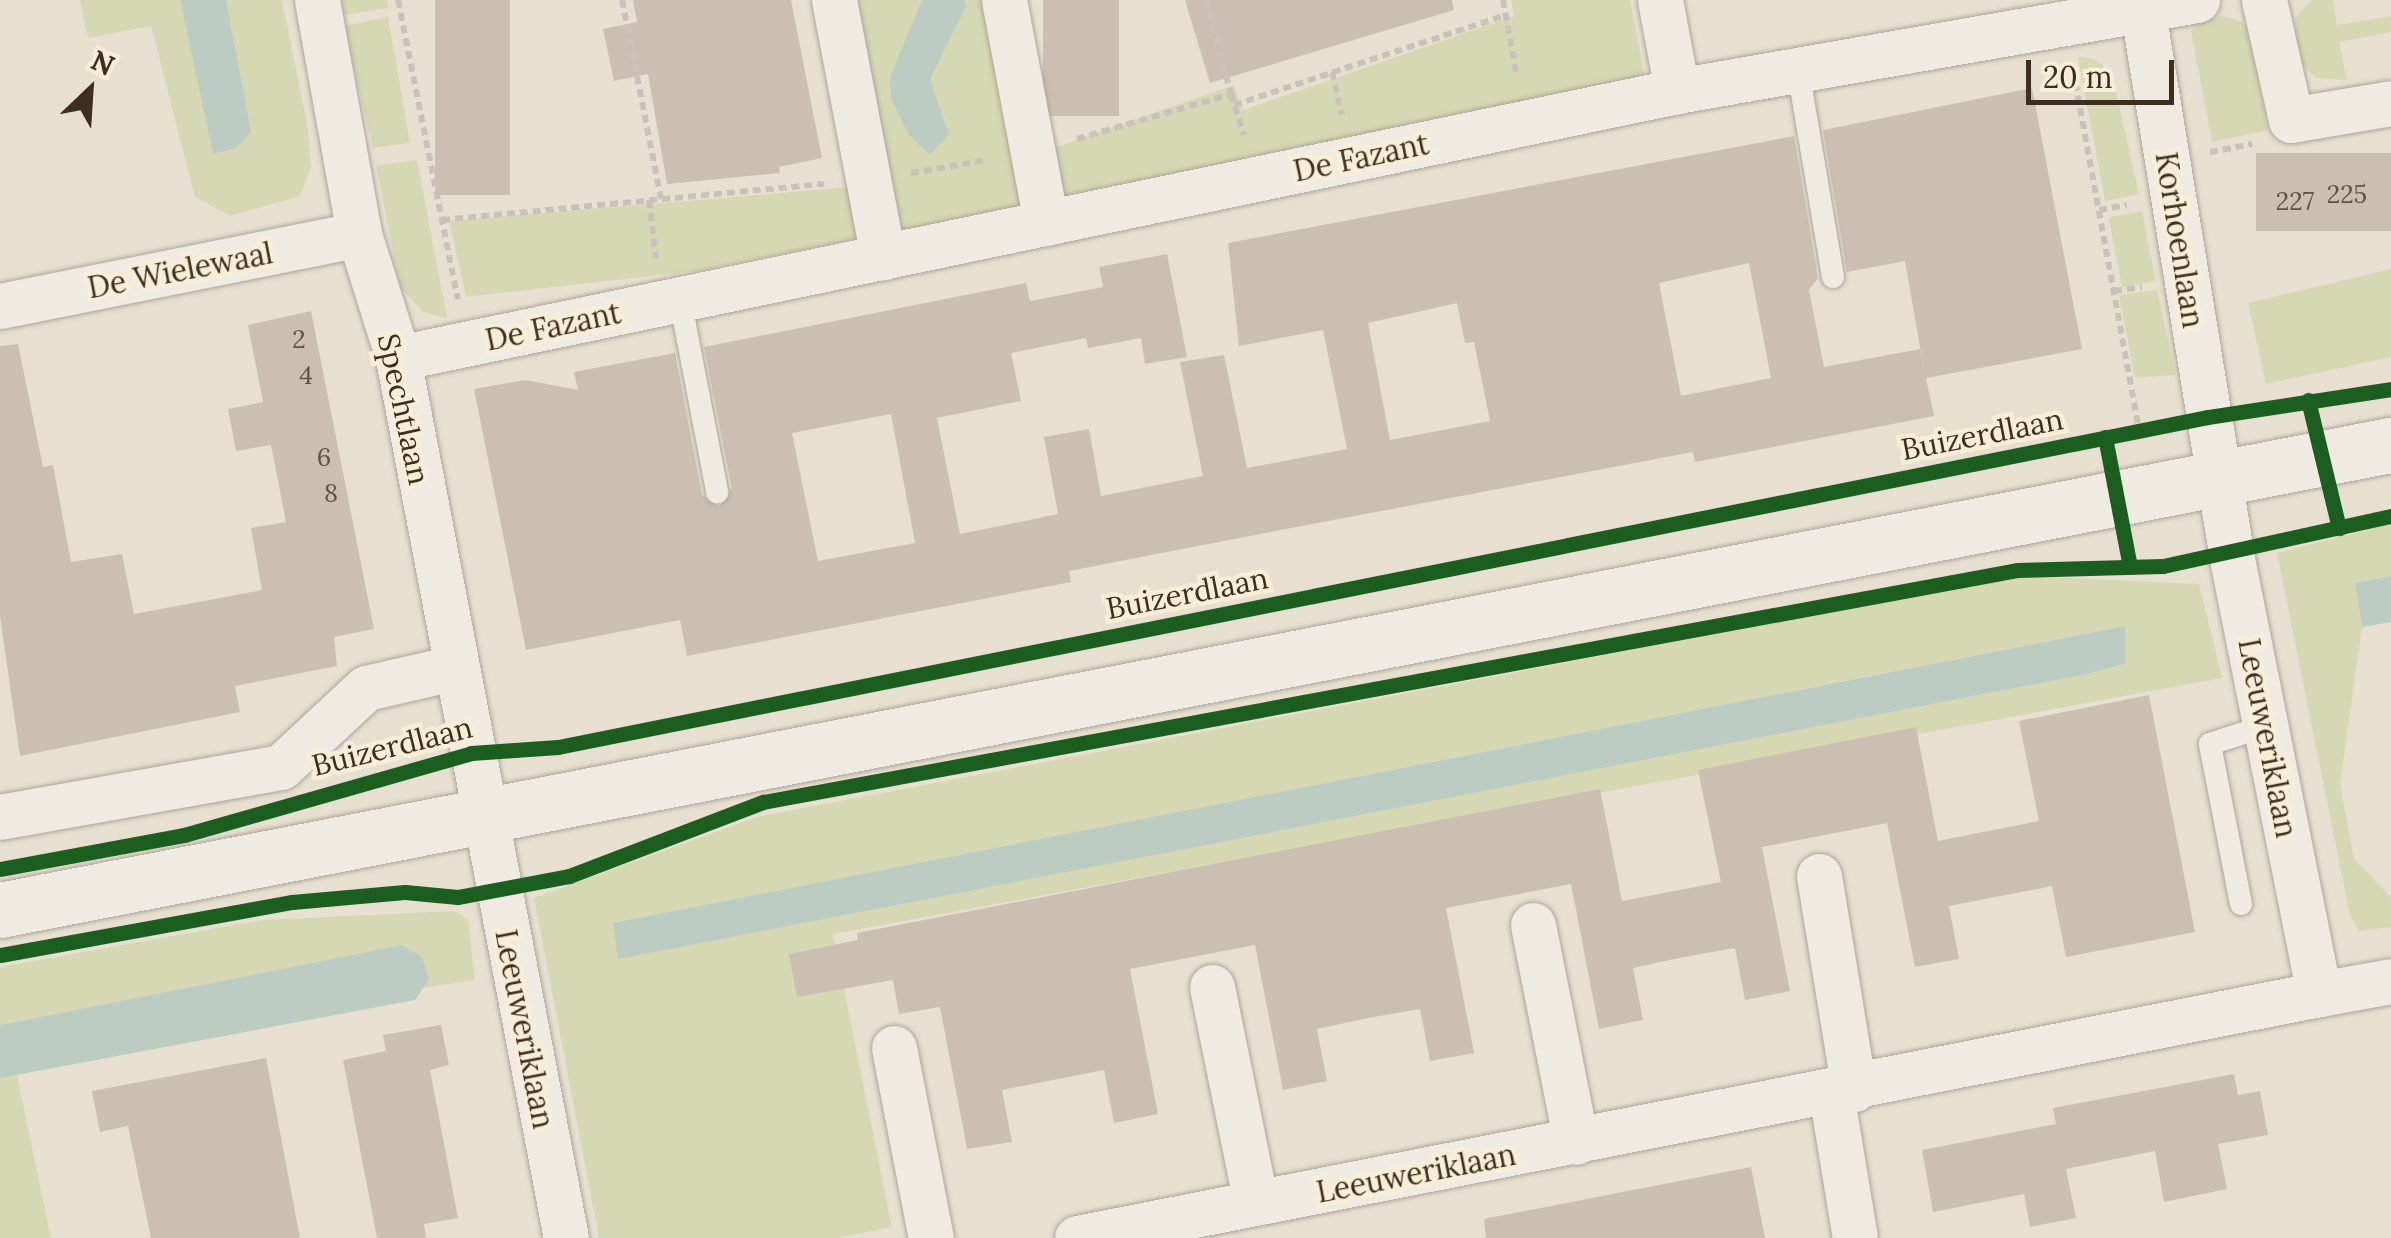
<!DOCTYPE html>
<style>
body{margin:0}
#map{position:relative;width:2391px;height:1238px;overflow:hidden;background:#e7e0d1;font-family:Lora,serif}
div>[style]{position:absolute}
[style*='--x']{left:calc(var(--x)*1px);top:calc(var(--y)*1px);width:calc(var(--w)*1px);rotate:calc(var(--a)*1deg)}
.green>*{inset:0;background:#d6d7b3;transform-origin:0 0}
.water>*{inset:0;background:#bcccc2}
.building>*{inset:0;background:#cbbfb2;transform-origin:0 0}
.path>*{height:6px;margin-top:-3px;transform-origin:0;background:repeating-linear-gradient(90deg,#c8c2b9 0 8px,transparent 0 13px)}
.roads{filter:drop-shadow(0 0 2px #ada599) drop-shadow(0 0 2px #ada599)}
.lane>*{height:22px;margin:-11px;padding:0 11px;transform-origin:11px;border-radius:11px;background:#efebe3}
.street>*{height:45px;margin:-22.5px;padding:0 22.5px;transform-origin:22.5px;border-radius:22.5px;background:#efebe3}
.secondary>*{height:55px;margin:-27.5px;padding:0 27.5px;transform-origin:27.5px;border-radius:27.5px;background:#efebe3}
.cycleway>*{height:15px;margin:-7.5px;padding:0 7.5px;transform-origin:7.5px;border-radius:7.5px;background:#1b5e20}
span{translate:-50% -50%;white-space:nowrap;text-align:center;line-height:1.15;-webkit-text-stroke:9px #f7eed8;paint-order:stroke}
.number-label{font-size:25px;color:#605244}
.number-label span{-webkit-text-stroke-width:0}
.street-label{font-size:30px;color:#3d2e20}
.north{position:absolute;left:40px;top:40px;width:100px;height:100px;-webkit-text-stroke:8px #f7eed8;paint-order:stroke;rotate:25deg;font-size:28px;font-weight:700;line-height:40px;text-align:center;color:#3d2e20}
.north::after{content:'';display:block;margin:auto;width:35px;height:45px;background:#3d2e20;clip-path:polygon(50% 0,100% 100%,50% 72%,0 100%)}
.scale{position:absolute;left:2026px;top:60px;width:148px;height:45px;box-sizing:border-box;border:5px solid #3d2e20;border-top:0;padding-left:12px;font-size:30px;line-height:35px;white-space:nowrap;color:#3d2e20;-webkit-text-stroke:8px #f7eed8;paint-order:stroke}
</style>
<div id="map">
<div class="green">
<div style="clip-path:polygon(80px 0,180px 0,213px 154px,226px 0,282px 0,308px 129px,311px 167px,300px 196px,230px 216px,195px 197px,151px 26px,88px 38px)"></div>
<div style="clip-path:polygon(340px 0,387px 0,388px 8px,343px 15px)"></div>
<div style="clip-path:polygon(854px 0,922px 0,891px 98px,908px 134px,946px 123px,930px 79px,964px 0,988px 0,1027px 206px,898px 231px)"></div>
<div style="clip-path:polygon(1511px 0,1630px 0,1646px 85px,1064px 199px,1054px 148px,1234px 85px,1243px 110px,1514px 16px)"></div>
<div style="clip-path:polygon(2312px 0,2333px 0,2337px 25px,2391px 16px,2391px 32px,2339px 42px,2347px 80px,2316px 78px,2297px 60px,2295px 18px)"></div>
<div style="clip-path:polygon(2224px 16px,2248px 25px,2268px 130px,2212px 142px,2191px 31px,2203px 20px)"></div>
<div style="clip-path:polygon(388px 17px,410px 143px,373px 148px,344px 26px)"></div>
<div style="clip-path:polygon(2078px 57px,2095px 59px,2112px 74px,2139px 194px,2105px 201px)"></div>
<div style="clip-path:polygon(417px 160px,447px 318px,423px 312px,400px 287px,376px 166px)"></div>
<div style="clip-path:polygon(852px 187px,861px 238px,696px 271px,466px 297px,449px 221px)"></div>
<div style="left:2142px;top:211px;width:71px;height:34px;rotate:79deg"></div>
<div style="clip-path:polygon(2391px 269px,2391px 357px,2266px 384px,2248px 303px)"></div>
<div style="clip-path:polygon(2157px 290px,2176px 375px,2135px 378px,2119px 295px)"></div>
<div style="clip-path:polygon(2391px 524px,2391px 576px,2355px 583px,2362px 627px,2340px 784px,2354px 859px,2391px 897px,2391px 927px,2359px 931px,2350px 916px,2277px 553px)"></div>
<div style="clip-path:polygon(evenodd,2019px 576px,2199px 584px,2222px 678px,833px 934px,892px 1227px,838px 1238px,599px 1238px,534px 898px,757px 817px,2019px 576px,2124px 626px,2082px 675px,618px 958px,614px 923px,2124px 626px)"></div>
<div style="clip-path:polygon(455px 911px,468px 919px,475px 980px,423px 988px,429px 979px,402px 945px,0 1025px,0 967px,263px 920px)"></div>
<div style="clip-path:polygon(17px 1075px,51px 1238px,0 1238px,0 1078px)"></div>
</div>
<div class="water">
<div style="clip-path:polygon(180px 0,226px 0,251px 132px,236px 148px,213px 154px)"></div>
<div style="clip-path:polygon(922px 0,964px 0,966px 6px,930px 79px,949px 134px,930px 155px,908px 134px,891px 98px,890px 77px)"></div>
<div style="clip-path:polygon(2391px 576px,2391px 622px,2362px 627px,2355px 583px)"></div>
<div style="clip-path:polygon(2125px 626px,2125px 664px,2082px 675px,618px 959px,613px 923px)"></div>
<div style="clip-path:polygon(402px 945px,422px 957px,429px 979px,415px 1000px,0 1078px,0 1025px)"></div>
</div>
<div class="building">
<div style="left:435px;top:0;width:75px;height:195px"></div>
<div style="clip-path:polygon(633px 0,791px 0,822px 158px,779px 167px,780px 173px,667px 184px,648px 74px,614px 81px,603px 29px,637px 22px)"></div>
<div style="left:1043px;top:0;width:76px;height:116px"></div>
<div style="clip-path:polygon(1185px 0,1452px 0,1454px 10px,1210px 83px)"></div>
<div style="clip-path:polygon(evenodd,2032px 88px,2082px 349px,1926px 378px,1934px 416px,1695px 462px,1693px 452px,1260px 534px,1069px 571px,1071px 582px,687px 656px,680px 620px,526px 650px,474px 389px,525px 380px,578px 390px,574px 372px,675px 353px,702px 495px,719px 507px,732px 489px,704px 347px,1026px 283px,1030px 301px,1103px 287px,1099px 267px,1167px 254px,1187px 357px,1145px 364px,1141px 338px,1088px 348px,1086px 338px,1011px 353px,1021px 401px,937px 418px,960px 534px,1010px 524px,1058px 514px,1044px 437px,1089px 429px,1101px 496px,1203px 476px,1180px 362px,1224px 355px,1247px 468px,1347px 449px,1323px 330px,1239px 346px,1228px 243px,1794px 136px,1818px 278px,1809px 290px,1824px 367px,1920px 349px,1924px 370px,1905px 261px,1847px 272px,1823px 130px,2032px 88px,1749px 263px,1771px 378px,1681px 396px,1659px 283px,1749px 263px,2032px 88px,1457px 303px,1465px 343px,1474px 342px,1490px 421px,1390px 440px,1368px 323px,1457px 303px,2032px 88px,891px 414px,915px 543px,818px 561px,792px 433px,891px 414px)"></div>
<div style="left:2391px;top:153px;width:78px;height:135px;rotate:90deg"></div>
<div style="clip-path:polygon(311px 311px,374px 629px,334px 637px,337px 666px,235px 686px,240px 712px,20px 756px,0 616px,0 346px,18px 344px,43px 467px,53px 465px,71px 562px,122px 554px,134px 614px,262px 590px,251px 528px,286px 522px,271px 445px,236px 451px,228px 409px,263px 402px,248px 325px)"></div>
<div style="clip-path:polygon(2149px 695px,2195px 932px,2066px 957px,2052px 886px,1949px 906px,1959px 959px,1915px 967px,1887px 823px,1762px 847px,1790px 991px,1745px 1000px,1735px 948px,1684px 957px,1633px 968px,1643px 1020px,1599px 1029px,1571px 884px,1446px 908px,1474px 1053px,1430px 1061px,1420px 1009px,1368px 1018px,1317px 1029px,1327px 1081px,1283px 1090px,1255px 945px,1130px 969px,1158px 1114px,1114px 1123px,1104px 1070px,1002px 1090px,1012px 1142px,967px 1149px,940px 1007px,899px 1014px,893px 980px,797px 997px,789px 954px,858px 940px,857px 933px,1600px 789px,1622px 901px,1721px 882px,1698px 770px,1916px 727px,1938px 841px,2039px 821px,2019px 721px)"></div>
<div style="clip-path:polygon(441px 1025px,449px 1065px,430px 1070px,458px 1218px,424px 1224px,426px 1238px,377px 1238px,343px 1060px,386px 1051px,383px 1035px)"></div>
<div style="clip-path:polygon(266px 1058px,300px 1238px,151px 1238px,128px 1126px,100px 1132px,92px 1091px)"></div>
<div style="clip-path:polygon(2234px 1074px,2238px 1095px,2260px 1091px,2268px 1135px,2218px 1144px,2227px 1189px,2164px 1202px,2155px 1151px,2066px 1169px,2076px 1218px,2030px 1227px,2024px 1194px,1933px 1212px,1922px 1150px,2056px 1124px,2053px 1108px)"></div>
<div style="clip-path:polygon(1751px 1167px,1765px 1238px,1486px 1238px,1484px 1219px)"></div>
</div>
<div class="path">
<div style="--x:398;--y:0;--w:305;--a:78.7"></div>
<div style="--x:622;--y:0;--w:203;--a:78.9"></div>
<div style="--x:1206;--y:0;--w:97;--a:75.1"></div>
<div style="--x:1503;--y:0;--w:78;--a:79.7"></div>
<div style="--x:2073;--y:70;--w:366;--a:79.6"></div>
<div style="--x:1332;--y:72;--w:44;--a:76.9"></div>
<div style="--x:1234;--y:105;--w:287;--a:-18.3"></div>
<div style="--x:1077;--y:139;--w:160;--a:-16.3"></div>
<div style="--x:1231;--y:94;--w:43;--a:72.4"></div>
<div style="--x:2210;--y:152;--w:43;--a:-10.8"></div>
<div style="--x:911;--y:173;--w:77;--a:-9.7"></div>
<div style="--x:649;--y:200;--w:59;--a:83.2"></div>
<div style="--x:2099;--y:210;--w:28;--a:-10"></div>
<div style="--x:442;--y:220;--w:384;--a:-5.4"></div>
<div style="--x:2114;--y:291;--w:28;--a:-8"></div>
</div>
<div class="roads">
<div class="lane">
<div style="--x:1798;--y:70;--w:210;--a:80.4"></div>
<div style="--x:680;--y:299;--w:197;--a:79.1"></div>
<div style="--x:2241;--y:904;--w:163;--a:-101"></div>
<div style="--x:2210;--y:744;--w:58;--a:-18.1"></div>
</div>
<div class="street">
<div style="--x:317;--y:0;--w:238;--a:79.8"></div>
<div style="--x:359;--y:234;--w:130;--a:72.5"></div>
<div style="--x:398;--y:358;--w:896;--a:79.19"></div>
<div style="--x:834;--y:0;--w:262;--a:79.2"></div>
<div style="--x:1004;--y:0;--w:227;--a:79.3"></div>
<div style="--x:1660;--y:0;--w:93;--a:79.4"></div>
<div style="--x:2264;--y:0;--w:123;--a:77.3"></div>
<div style="--x:2291;--y:120;--w:101;--a:-9.6"></div>
<div style="--x:0;--y:306;--w:366;--a:-11.3"></div>
<div style="--x:398;--y:358;--w:1307;--a:-11.79"></div>
<div style="--x:1677;--y:91;--w:528;--a:-9.93"></div>
<div style="--x:0;--y:817;--w:285;--a:-10.1"></div>
<div style="--x:281;--y:767;--w:116;--a:-42.9"></div>
<div style="--x:366;--y:688;--w:89;--a:-12.9"></div>
<div style="--x:1819;--y:876;--w:216;--a:80.7"></div>
<div style="--x:1533;--y:925;--w:221;--a:78.8"></div>
<div style="--x:1212;--y:987;--w:220;--a:78.5"></div>
<div style="--x:2319;--y:994;--w:73;--a:-10.2"></div>
<div style="--x:894;--y:1048;--w:194;--a:79"></div>
<div style="--x:1831;--y:1093;--w:147;--a:80.6"></div>
<div style="--x:1077;--y:1238;--w:1266;--a:-11.11"></div>
<div style="--x:2319;--y:994;--w:451;--a:-101.3"></div>
<div style="--x:2231;--y:552;--w:559;--a:-99.26"></div>
</div>
<div class="secondary">
<div style="--x:0;--y:910;--w:2436;--a:-11.01"></div>
</div>
</div>
<div class="cycleway">
<div style="--x:2308;--y:400;--w:132;--a:76.4"></div>
<div style="--x:2105;--y:437;--w:132;--a:79.1"></div>
<div style="--x:0;--y:869;--w:187;--a:-10.5"></div>
<div style="--x:184;--y:835;--w:298;--a:-15.9"></div>
<div style="--x:471;--y:753;--w:87;--a:-3.9"></div>
<div style="--x:558;--y:747;--w:1683;--a:-11.31"></div>
<div style="--x:2208;--y:417;--w:185;--a:-8.7"></div>
<div style="--x:0;--y:955;--w:297;--a:-10.3"></div>
<div style="--x:292;--y:902;--w:113;--a:-5.1"></div>
<div style="--x:405;--y:892;--w:53;--a:5.4"></div>
<div style="--x:458;--y:897;--w:113;--a:-10.7"></div>
<div style="--x:569;--y:876;--w:208;--a:-20.9"></div>
<div style="--x:763;--y:802;--w:1275;--a:-10.48"></div>
<div style="--x:2017;--y:570;--w:146;--a:-1.6"></div>
<div style="--x:2163;--y:566;--w:233;--a:-12.4"></div>
</div>
<div class="number-label">
<span style="left:2347px;top:194px">225</span>
<span style="left:2295px;top:201px">227</span>
<span style="left:299px;top:339px">2</span>
<span style="left:306px;top:375px">4</span>
<span style="left:324px;top:457px">6</span>
<span style="left:331px;top:493px">8</span>
</div>
<div class="street-label">
<span style="left:1361px;top:157px;rotate:-12deg">De Fazant</span>
<span style="left:2180px;top:240px;rotate:81deg">Korhoenlaan</span>
<span style="left:180px;top:270px;rotate:-11deg">De Wielewaal</span>
<span style="left:553px;top:326px;rotate:-12deg">De Fazant</span>
<span style="left:404px;top:409px;rotate:78deg">Spechtlaan</span>
<span style="left:1982px;top:434px;rotate:-11deg">Buizerdlaan</span>
<span style="left:1187px;top:593px;rotate:-11deg">Buizerdlaan</span>
<span style="left:2268px;top:738px;rotate:79deg">Leeuweriklaan</span>
<span style="left:392px;top:746px;rotate:-14deg">Buizerdlaan</span>
<span style="left:525px;top:1029px;rotate:79deg">Leeuweriklaan</span>
<span style="left:1416px;top:1173px;rotate:-11deg">Leeuweriklaan</span>
</div>
<div class="north">N</div>
<div class="scale">20 m</div>
</div>
